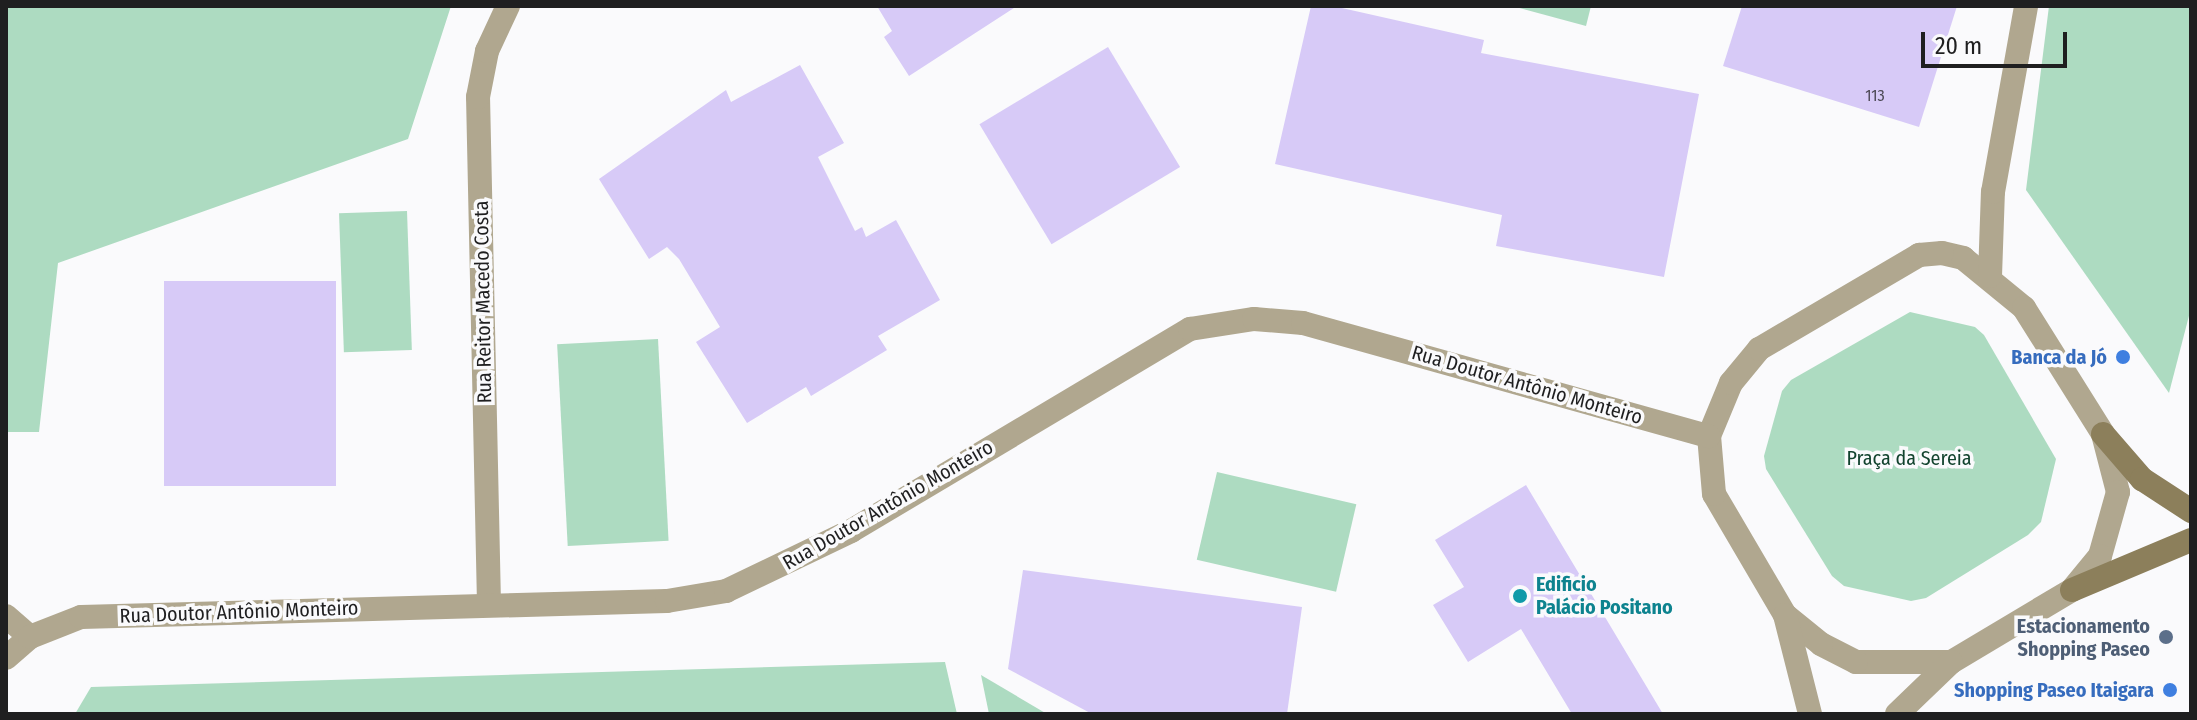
<!DOCTYPE html>
<meta charset="utf-8">
<style>
body{margin:0}
#map{position:relative;width:2197px;height:720px;overflow:hidden;background:#fafafc;font-family:"Fira Sans Condensed",sans-serif}
div>[style]{position:absolute}
[style*='--x']{left:calc(var(--x)*1px);top:calc(var(--y)*1px);width:calc(var(--w)*1px);rotate:calc(var(--a)*1deg)}
.green>*{inset:0;background:#addbc1;transform-origin:0 0}
.building>*{inset:0;background:#d7caf7;transform-origin:0 0}
.street>*{height:24px;margin:-12px;padding:0 12px;transform-origin:12px;border-radius:12px;background:#b0a78f}
.secondary>*{height:24px;margin:-12px;padding:0 12px;transform-origin:12px;border-radius:12px;background:#8c7f5b}
.dots>*{width:22px;height:22px;translate:-50% -50%;box-sizing:border-box;border:4px solid #fafafc;border-radius:50%}
span{translate:-50% -50%;white-space:nowrap;text-align:center;line-height:1.15;-webkit-text-stroke:7px #fafafc;paint-order:stroke}
.number-label{font-size:16px;color:#4d4a56}
.number-label span{-webkit-text-stroke-width:0}
.street-label{font-size:20px;color:#1f1f20}
.shop-label{font-size:20px;color:#366cbe;font-weight:700}
.right{translate:-100% -50%;text-align:right}
.park-label{font-size:20px;color:#12432e}
.culture-label{font-size:20px;color:#0d838f;font-weight:700}
.left{translate:0 -50%;text-align:left}
.service-label{font-size:20px;color:#4e5e75;font-weight:700}
.frame{position:absolute;inset:0;border:8px solid #1f1f20;pointer-events:none}
.scale{position:absolute;left:1921px;top:32px;width:146px;height:36px;box-sizing:border-box;border:4px solid #1f1f20;border-top:0;padding-left:10px;font-size:24px;line-height:28px;white-space:nowrap;color:#1f1f20;-webkit-text-stroke:6px #fafafc;paint-order:stroke}
</style>
<div id="map">
<div class="green">
<div style="clip-path:polygon(6px 6px,451px 6px,408px 139px,58px 263px,39px 432px,6px 432px)"></div>
<div style="clip-path:polygon(1512px 6px,1591px 6px,1586px 26px)"></div>
<div style="clip-path:polygon(2049px 6px,2191px 6px,2191px 308px,2169px 393px,2026px 190px)"></div>
<div style="left:407px;top:211px;width:139px;height:68px;rotate:88deg"></div>
<div style="clip-path:polygon(1910px 312px,1975px 327px,1984px 335px,2056px 459px,2041px 522px,2028px 535px,1926px 598px,1911px 601px,1844px 586px,1832px 576px,1766px 469px,1764px 456px,1782px 391px,1791px 380px)"></div>
<div style="left:658px;top:339px;width:202px;height:101px;rotate:87deg"></div>
<div style="left:1217px;top:472px;width:143px;height:90px;rotate:13deg"></div>
<div style="clip-path:polygon(945px 662px,957px 714px,75px 714px,91px 687px)"></div>
<div style="clip-path:polygon(981px 675px,1047px 714px,989px 714px)"></div>
</div>
<div class="building">
<div style="clip-path:polygon(877px 6px,1017px 6px,909px 76px,884px 37px,892px 31px)"></div>
<div style="clip-path:polygon(1311px 6px,1333px 6px,1484px 40px,1481px 53px,1699px 94px,1664px 277px,1496px 246px,1502px 215px,1275px 164px)"></div>
<div style="clip-path:polygon(1742px 6px,1957px 6px,1919px 127px,1723px 66px)"></div>
<div style="left:1108px;top:47px;width:140px;height:150px;rotate:59deg"></div>
<div style="clip-path:polygon(800px 65px,844px 143px,818px 157px,855px 231px,862px 227px,866px 237px,896px 220px,940px 300px,878px 336px,887px 350px,811px 396px,806px 387px,747px 423px,696px 342px,720px 327px,679px 259px,667px 247px,649px 259px,599px 179px,726px 90px,731px 102px)"></div>
<div style="left:336px;top:281px;width:205px;height:172px;rotate:90deg"></div>
<div style="clip-path:polygon(1526px 485px,1663px 714px,1572px 714px,1521px 629px,1468px 662px,1433px 605px,1464px 587px,1435px 540px)"></div>
<div style="clip-path:polygon(1023px 570px,1302px 607px,1287px 714px,1092px 714px,1008px 669px)"></div>
</div>
<div class="street">
<div style="--x:1942;--y:253;--w:22;--a:13"></div>
<div style="--x:1963;--y:258;--w:79;--a:39.3"></div>
<div style="--x:2024;--y:308;--w:149;--a:57.9"></div>
<div style="--x:2103;--y:434;--w:60;--a:75.5"></div>
<div style="--x:2118;--y:492;--w:66;--a:105.7"></div>
<div style="--x:2100;--y:556;--w:44;--a:129.5"></div>
<div style="--x:2072;--y:590;--w:141;--a:149.2"></div>
<div style="--x:1951;--y:662;--w:95;--a:180"></div>
<div style="--x:1856;--y:662;--w:39;--a:-153"></div>
<div style="--x:1821;--y:644;--w:46;--a:-141.1"></div>
<div style="--x:1785;--y:615;--w:140;--a:-120.4"></div>
<div style="--x:1714;--y:494;--w:58;--a:-94.9"></div>
<div style="--x:1709;--y:436;--w:57;--a:-67.5"></div>
<div style="--x:1731;--y:383;--w:44;--a:-50.5"></div>
<div style="--x:1759;--y:349;--w:186;--a:-30.4"></div>
<div style="--x:1919;--y:255;--w:23;--a:-5"></div>
<div style="--x:1990;--y:276;--w:84;--a:-88"></div>
<div style="--x:1993;--y:192;--w:189;--a:-79.9"></div>
<div style="--x:489;--y:604;--w:507;--a:-91.24"></div>
<div style="--x:478;--y:97;--w:47;--a:-78.9"></div>
<div style="--x:487;--y:51;--w:50;--a:-65"></div>
<div style="--x:1785;--y:615;--w:102;--a:75.8"></div>
<div style="--x:6;--y:616;--w:32;--a:41"></div>
<div style="--x:6;--y:658;--w:32;--a:-41"></div>
<div style="--x:30;--y:637;--w:55;--a:-21.4"></div>
<div style="--x:81;--y:617;--w:586;--a:-1.56"></div>
<div style="--x:667;--y:601;--w:60;--a:-9.6"></div>
<div style="--x:726;--y:591;--w:139;--a:-25.6"></div>
<div style="--x:851;--y:531;--w:395;--a:-30.8"></div>
<div style="--x:1190;--y:329;--w:65;--a:-8.9"></div>
<div style="--x:1254;--y:319;--w:49;--a:4.7"></div>
<div style="--x:1303;--y:323;--w:421;--a:15.6"></div>
<div style="--x:1897;--y:714;--w:75;--a:-43.9"></div>
</div>
<div class="secondary">
<div style="--x:2103;--y:434;--w:60;--a:49.1"></div>
<div style="--x:2142;--y:479;--w:59;--a:33.1"></div>
<div style="--x:2072;--y:590;--w:129;--a:-22.8"></div>
</div>
<div class="dots">
<div style="left:2123px;top:357px;background:#3f7fe0"></div>
<div style="left:1520px;top:596px;background:#0f9aa8"></div>
<div style="left:2166px;top:637px;background:#5c6f8a"></div>
<div style="left:2170px;top:690px;background:#3f7fe0"></div>
</div>
<div class="number-label">
<span style="left:1875px;top:96px">113</span>
</div>
<div class="street-label">
<span style="left:483px;top:302px;rotate:-91deg">Rua Reitor Macedo Costa</span>
<span style="left:1527px;top:385px;rotate:16deg">Rua Doutor Antônio Monteiro</span>
<span style="left:888px;top:505px;rotate:-30deg">Rua Doutor Antônio Monteiro</span>
<span style="left:239px;top:612px;rotate:-2deg">Rua Doutor Antônio Monteiro</span>
</div>
<div class="shop-label">
<span class="right" style="left:2107px;top:357px">Banca da Jó</span>
<span class="right" style="left:2154px;top:690px">Shopping Paseo Itaigara</span>
</div>
<div class="park-label">
<span style="left:1909px;top:458px">Praça da Sereia</span>
</div>
<div class="culture-label">
<span class="left" style="left:1536px;top:596px">Edificio<br>Palácio Positano</span>
</div>
<div class="service-label">
<span class="right" style="left:2150px;top:638px">Estacionamento<br>Shopping Paseo</span>
</div>
<div class="frame"></div>
<div class="scale">20 m</div>
</div>
